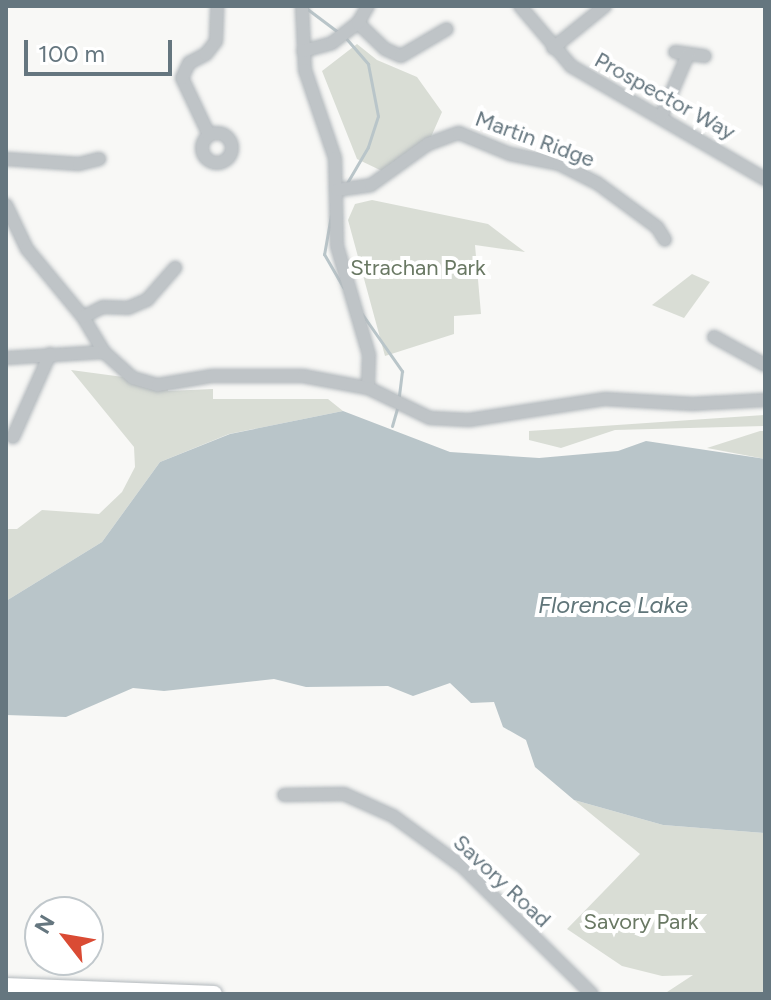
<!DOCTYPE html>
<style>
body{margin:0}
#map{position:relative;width:771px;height:1000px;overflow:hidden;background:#f8f8f6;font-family:Figtree,sans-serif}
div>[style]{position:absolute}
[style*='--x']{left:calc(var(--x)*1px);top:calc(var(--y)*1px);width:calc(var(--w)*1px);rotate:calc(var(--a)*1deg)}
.green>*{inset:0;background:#d9ddd5}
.water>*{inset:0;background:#b9c5c9}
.stream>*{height:3px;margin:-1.5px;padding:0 1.5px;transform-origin:1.5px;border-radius:1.5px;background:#b9c5c9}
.roads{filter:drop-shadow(0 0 2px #b2b8bc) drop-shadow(0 0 2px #b2b8bc)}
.street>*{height:12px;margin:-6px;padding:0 6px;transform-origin:6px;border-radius:6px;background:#bfc4c7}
.street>.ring{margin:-6px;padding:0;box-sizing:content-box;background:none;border:12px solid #bfc4c7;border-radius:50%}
.secondary>*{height:16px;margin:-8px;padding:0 8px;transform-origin:8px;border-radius:8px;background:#fff}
span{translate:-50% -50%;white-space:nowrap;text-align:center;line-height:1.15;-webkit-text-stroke:8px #fff;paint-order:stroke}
.street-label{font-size:22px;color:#65767f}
.park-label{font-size:22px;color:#697863}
.water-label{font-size:24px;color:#607579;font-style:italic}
.frame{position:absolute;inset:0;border:8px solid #65767f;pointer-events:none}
.north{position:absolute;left:24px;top:896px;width:80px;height:80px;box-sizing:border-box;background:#fff;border:2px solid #c1c8cc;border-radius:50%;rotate:301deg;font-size:22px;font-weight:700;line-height:32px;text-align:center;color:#65767f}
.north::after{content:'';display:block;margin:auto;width:28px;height:36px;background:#da4b34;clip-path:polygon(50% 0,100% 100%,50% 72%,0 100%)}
.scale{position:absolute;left:24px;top:40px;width:148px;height:36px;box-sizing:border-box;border:4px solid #65767f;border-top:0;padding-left:10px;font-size:24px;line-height:28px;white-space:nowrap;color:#65767f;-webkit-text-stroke:6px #fff;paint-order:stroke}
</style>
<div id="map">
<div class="green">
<div style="clip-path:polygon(357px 44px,377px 60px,417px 77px,442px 112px,431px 137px,382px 171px,357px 159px,322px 71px)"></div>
<div style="clip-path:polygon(372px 200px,488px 224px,525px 252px,475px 245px,481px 314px,454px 316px,454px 334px,385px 356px,348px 220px,355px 204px)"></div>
<div style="clip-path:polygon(692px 274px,710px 282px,684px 318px,652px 305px)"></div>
<div style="clip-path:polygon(71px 370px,168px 383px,168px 391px,213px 389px,213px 399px,328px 399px,343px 411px,229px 434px,160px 462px,102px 542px,6px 601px,6px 529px,17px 529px,42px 510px,99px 514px,122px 492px,135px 467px,134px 447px)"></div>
<div style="clip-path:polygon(765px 415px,765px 426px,615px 430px,561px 448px,529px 440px,529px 431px)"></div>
<div style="clip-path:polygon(760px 431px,765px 431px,765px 459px,707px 448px)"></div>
<div style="clip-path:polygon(574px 800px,663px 825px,765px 833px,765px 994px,664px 994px,693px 975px,662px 976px,622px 966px,567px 929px,640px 854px)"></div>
</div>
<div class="water">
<div style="clip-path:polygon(343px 411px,450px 452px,539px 458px,618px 451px,646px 441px,765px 459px,765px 833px,663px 825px,574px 800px,535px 767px,526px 740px,503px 727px,494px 702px,471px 703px,450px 683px,413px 696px,388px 686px,306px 687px,274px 679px,164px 691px,133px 688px,66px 717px,6px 715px,6px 601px,102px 542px,160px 462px,230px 434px)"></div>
</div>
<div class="stream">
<div style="--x:306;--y:8;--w:40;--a:37"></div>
<div style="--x:344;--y:36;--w:37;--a:49"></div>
<div style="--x:368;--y:64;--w:53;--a:79.1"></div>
<div style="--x:378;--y:116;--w:33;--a:108"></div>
<div style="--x:368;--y:147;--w:42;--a:120.3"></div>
<div style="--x:331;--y:215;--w:40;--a:100"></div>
<div style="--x:324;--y:254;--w:39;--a:60"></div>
<div style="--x:362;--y:314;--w:70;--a:54.9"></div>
<div style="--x:402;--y:371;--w:26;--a:97"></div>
<div style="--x:392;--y:426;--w:19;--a:-74"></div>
</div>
<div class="roads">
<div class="street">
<div style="--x:302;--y:6;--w:64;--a:87.3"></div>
<div style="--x:305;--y:70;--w:93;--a:71.2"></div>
<div style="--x:335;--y:158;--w:88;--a:88.7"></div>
<div style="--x:337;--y:246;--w:114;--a:73.6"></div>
<div style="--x:369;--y:355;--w:33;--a:92"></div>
<div style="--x:520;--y:6;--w:79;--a:49.6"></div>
<div style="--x:571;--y:66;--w:225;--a:30.2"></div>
<div style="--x:358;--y:23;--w:37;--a:44"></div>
<div style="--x:385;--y:49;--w:17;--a:24"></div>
<div style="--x:401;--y:56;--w:53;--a:-30.4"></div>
<div style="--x:553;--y:48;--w:67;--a:-38.9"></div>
<div style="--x:303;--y:51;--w:30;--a:-15"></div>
<div style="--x:332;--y:43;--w:33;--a:-38"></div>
<div style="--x:358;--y:23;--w:20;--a:-60"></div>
<div style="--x:675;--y:52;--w:30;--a:8"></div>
<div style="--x:662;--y:115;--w:66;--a:-66.9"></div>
<div class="ring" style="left:202px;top:133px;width:18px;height:18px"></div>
<div style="--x:209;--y:135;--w:63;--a:-115.3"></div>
<div style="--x:182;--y:78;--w:17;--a:-65"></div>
<div style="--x:189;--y:63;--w:19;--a:-28"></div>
<div style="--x:206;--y:54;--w:16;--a:-52"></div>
<div style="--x:216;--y:41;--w:35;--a:-88"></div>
<div style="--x:6;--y:159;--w:73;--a:3.9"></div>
<div style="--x:79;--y:164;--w:21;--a:-14"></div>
<div style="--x:337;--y:190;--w:34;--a:-8"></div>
<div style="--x:371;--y:185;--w:70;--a:-35.7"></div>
<div style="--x:428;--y:144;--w:33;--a:-20"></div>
<div style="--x:459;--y:133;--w:55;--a:22.4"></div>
<div style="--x:510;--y:154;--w:50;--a:11.5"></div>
<div style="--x:559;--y:164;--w:42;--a:26.6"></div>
<div style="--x:597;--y:183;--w:74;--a:36.3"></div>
<div style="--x:657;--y:227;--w:15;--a:58"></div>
<div style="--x:6;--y:205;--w:49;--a:64.5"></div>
<div style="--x:27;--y:249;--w:88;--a:50.5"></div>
<div style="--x:83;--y:317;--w:41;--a:59"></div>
<div style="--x:83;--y:317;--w:22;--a:-27"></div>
<div style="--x:103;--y:307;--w:25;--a:2"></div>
<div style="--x:128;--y:308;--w:21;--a:-23"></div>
<div style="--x:147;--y:300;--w:43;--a:-48.8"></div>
<div style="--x:714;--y:337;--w:58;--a:28.8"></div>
<div style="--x:6;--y:358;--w:98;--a:-3.5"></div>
<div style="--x:104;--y:352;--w:39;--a:42"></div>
<div style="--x:133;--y:378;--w:26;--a:16"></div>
<div style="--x:158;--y:385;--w:55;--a:-9.5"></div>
<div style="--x:212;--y:376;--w:91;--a:0"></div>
<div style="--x:303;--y:376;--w:66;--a:10.5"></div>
<div style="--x:368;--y:388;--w:69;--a:25.8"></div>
<div style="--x:430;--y:418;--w:39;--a:3"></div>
<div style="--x:469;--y:420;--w:138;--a:-8.8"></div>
<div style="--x:605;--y:399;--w:88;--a:3.3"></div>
<div style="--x:693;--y:404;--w:72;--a:-3.2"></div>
<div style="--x:13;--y:437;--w:91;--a:-66"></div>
<div style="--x:284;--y:795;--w:60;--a:-1"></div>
<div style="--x:344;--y:794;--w:54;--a:24.2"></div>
<div style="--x:393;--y:816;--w:87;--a:36.1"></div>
<div style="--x:463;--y:867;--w:181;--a:44.6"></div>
</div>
<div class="secondary">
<div style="--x:6;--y:986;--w:208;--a:2.2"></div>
</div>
</div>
<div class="street-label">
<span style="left:665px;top:96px;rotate:29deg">Prospector Way</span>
<span style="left:535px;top:139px;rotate:20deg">Martin Ridge</span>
<span style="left:502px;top:881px;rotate:43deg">Savory Road</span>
</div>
<div class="park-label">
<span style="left:418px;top:268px">Strachan Park</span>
<span style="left:641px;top:922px">Savory Park</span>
</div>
<div class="water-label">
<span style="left:613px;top:605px">Florence Lake</span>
</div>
<div class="frame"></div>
<div class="north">N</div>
<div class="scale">100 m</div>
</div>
